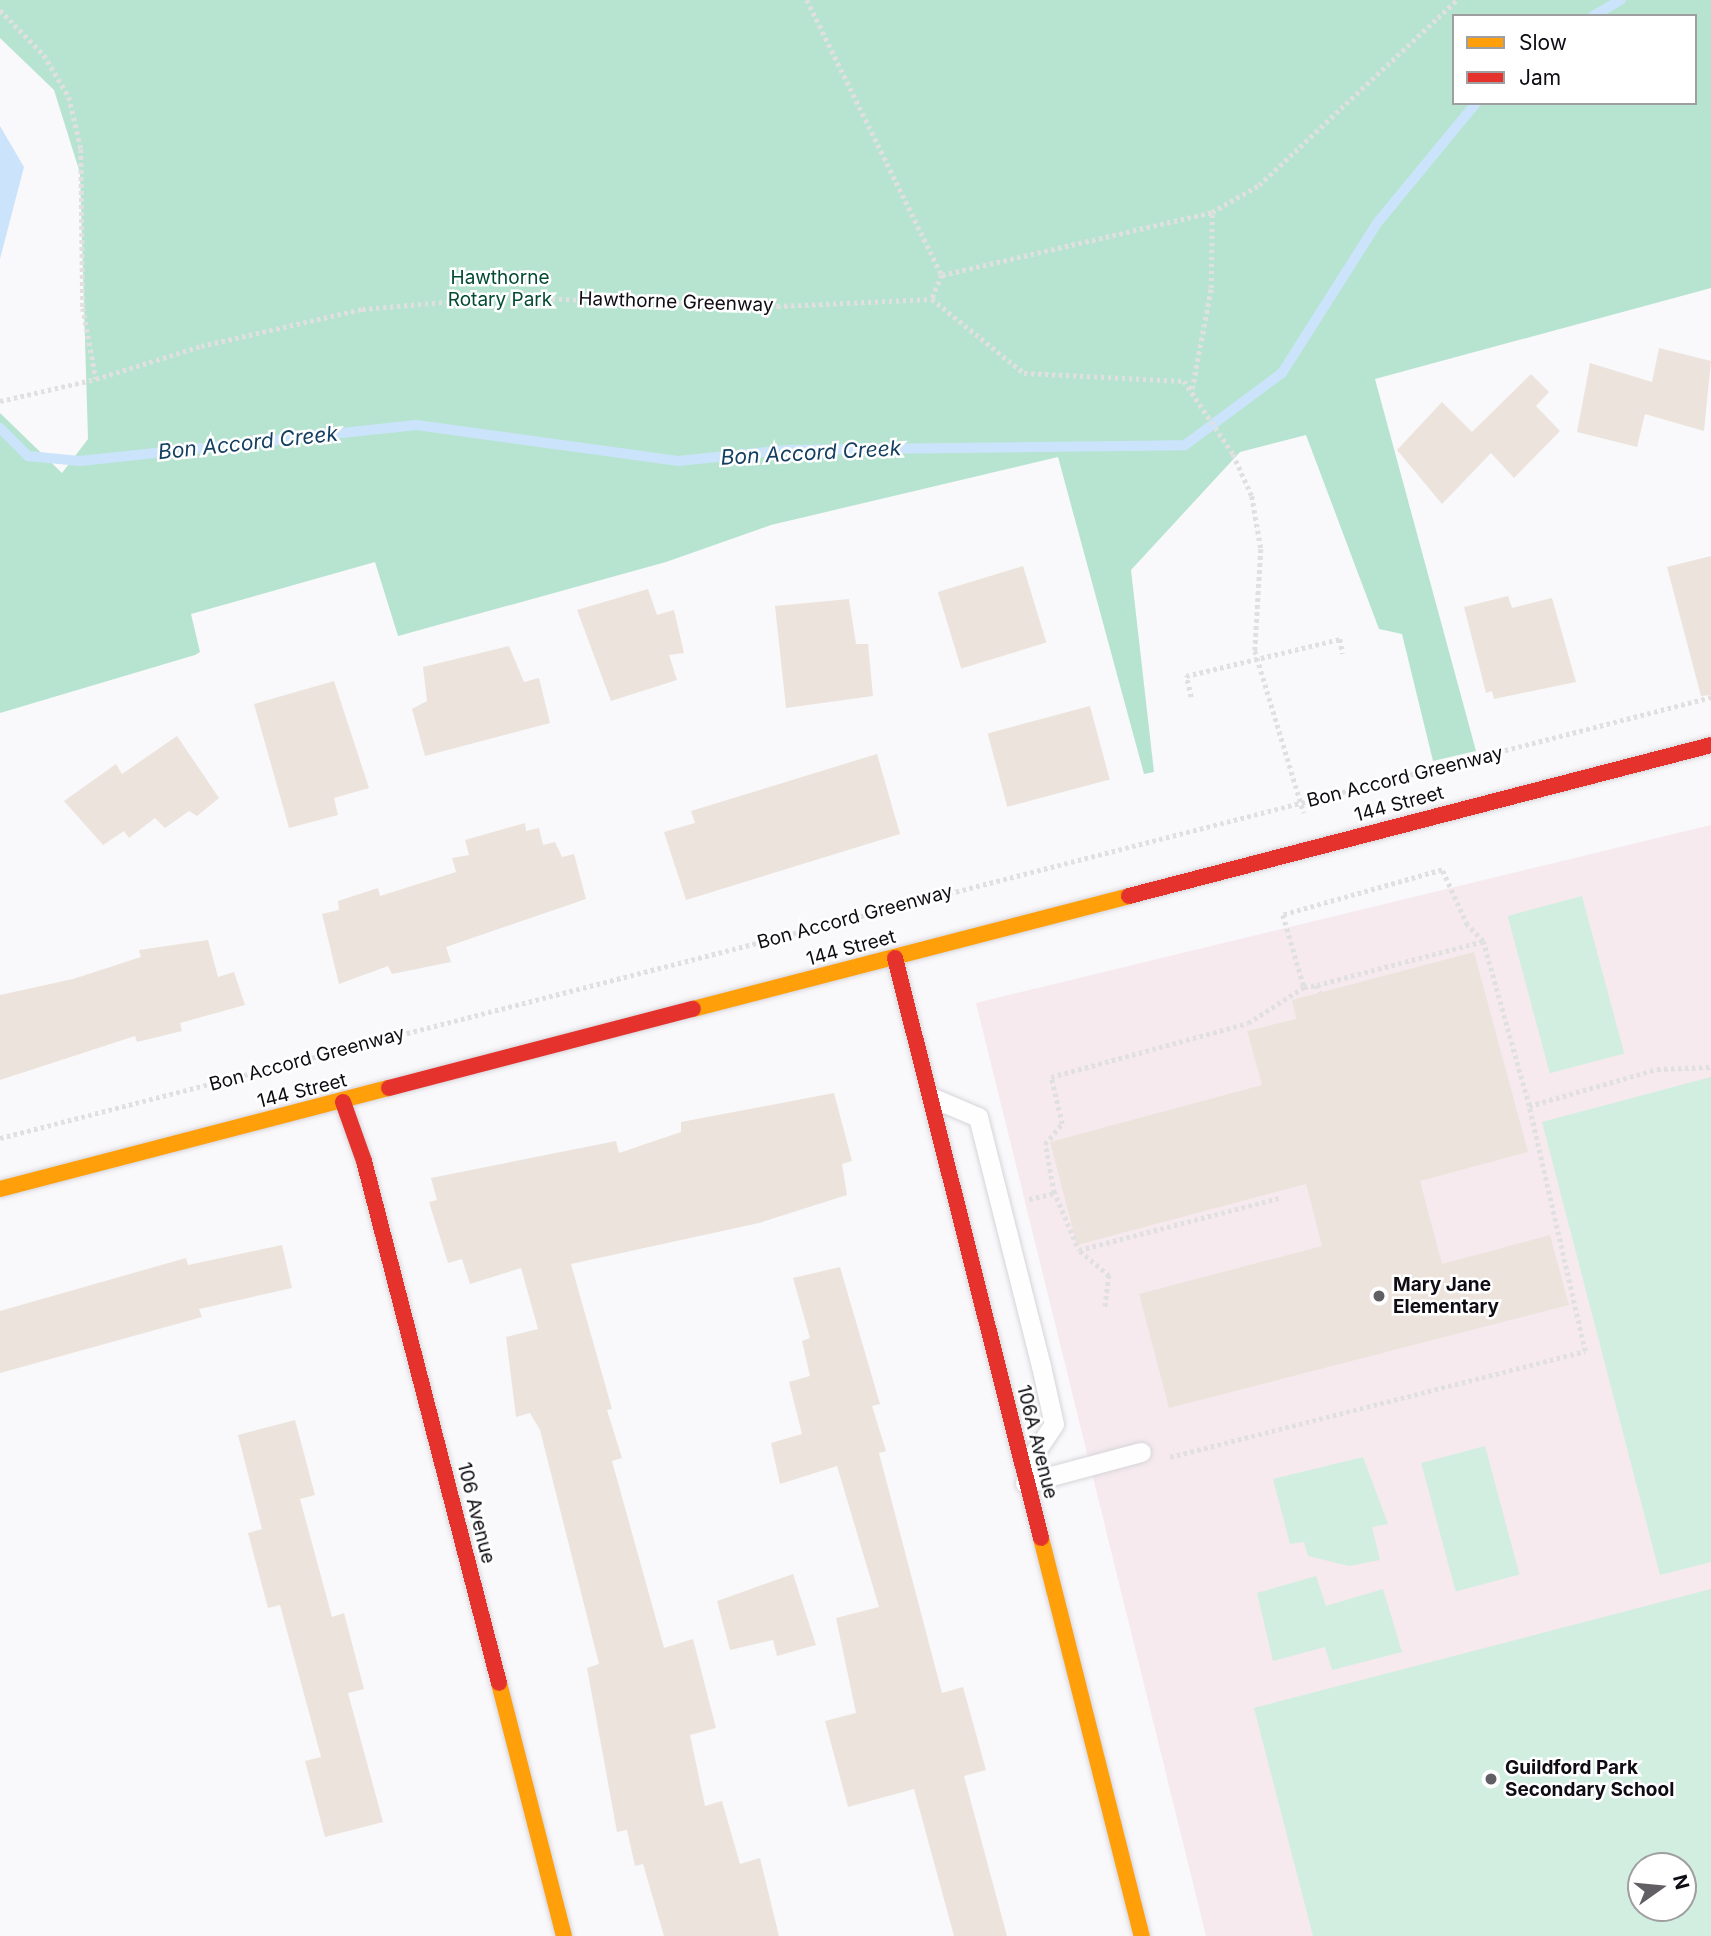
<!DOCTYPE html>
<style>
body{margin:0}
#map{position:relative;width:1711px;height:1936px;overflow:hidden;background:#f9f8fa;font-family:Inter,sans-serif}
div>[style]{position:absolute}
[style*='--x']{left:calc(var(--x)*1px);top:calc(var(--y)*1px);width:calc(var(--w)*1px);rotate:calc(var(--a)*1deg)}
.education>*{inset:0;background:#f6eaee}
.green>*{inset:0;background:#d1eee1;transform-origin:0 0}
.forest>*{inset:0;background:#b7e4d1}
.water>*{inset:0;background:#cce4fb}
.stream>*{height:10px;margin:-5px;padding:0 5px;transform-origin:5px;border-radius:5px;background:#cce4fb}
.building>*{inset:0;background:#ece4dc;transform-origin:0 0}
.path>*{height:4.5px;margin-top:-2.25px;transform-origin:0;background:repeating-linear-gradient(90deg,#e0e0e0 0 3.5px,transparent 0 7px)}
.roads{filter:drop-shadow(0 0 2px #d6d4d9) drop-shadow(0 0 2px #d6d4d9)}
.lane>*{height:19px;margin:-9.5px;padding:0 9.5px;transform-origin:9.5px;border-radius:9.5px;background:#fefefe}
.slow>*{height:16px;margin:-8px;padding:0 8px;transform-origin:8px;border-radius:8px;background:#ff9f0a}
.jam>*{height:16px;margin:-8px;padding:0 8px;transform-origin:8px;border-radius:8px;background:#e5322d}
.dots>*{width:19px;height:19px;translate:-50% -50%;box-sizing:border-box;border:4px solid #fff;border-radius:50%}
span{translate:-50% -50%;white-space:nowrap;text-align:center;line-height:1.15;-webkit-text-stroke:5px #fff;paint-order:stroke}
.park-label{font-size:19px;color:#044b34}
.street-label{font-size:19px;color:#0f0c13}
.poi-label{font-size:19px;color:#0f0c13;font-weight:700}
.left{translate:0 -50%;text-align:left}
.water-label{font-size:21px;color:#143f61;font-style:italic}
.legend{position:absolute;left:1452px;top:14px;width:245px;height:91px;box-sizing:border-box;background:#fff;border:2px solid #9f9ea1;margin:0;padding:9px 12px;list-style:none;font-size:21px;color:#0f0c13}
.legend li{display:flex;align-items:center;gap:14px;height:35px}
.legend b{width:35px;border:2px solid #9f9ea1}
.north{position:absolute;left:1627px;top:1852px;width:70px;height:70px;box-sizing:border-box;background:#fff;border:2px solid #9f9ea1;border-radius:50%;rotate:75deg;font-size:19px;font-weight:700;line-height:28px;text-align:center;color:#0f0c13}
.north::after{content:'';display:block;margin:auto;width:24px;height:32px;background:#615f64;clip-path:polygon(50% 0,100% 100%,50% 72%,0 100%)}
</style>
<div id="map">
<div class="education">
<div style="clip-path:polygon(evenodd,1711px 825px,1711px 1936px,1206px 1936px,976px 1003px,1711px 825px,1641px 1866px,1683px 1866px,1683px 1908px,1641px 1908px,1641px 1866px)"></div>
</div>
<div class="green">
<div style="left:1582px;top:896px;width:163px;height:77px;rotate:75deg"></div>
<div style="clip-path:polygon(1711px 1077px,1711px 1562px,1660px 1575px,1542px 1122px)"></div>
<div style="left:1485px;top:1446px;width:133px;height:66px;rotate:75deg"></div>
<div style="clip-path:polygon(1363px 1457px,1388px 1524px,1372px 1527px,1380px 1560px,1349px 1566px,1308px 1556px,1304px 1542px,1290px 1544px,1273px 1479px)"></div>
<div style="clip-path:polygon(1316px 1576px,1326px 1606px,1383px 1589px,1402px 1652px,1332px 1670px,1325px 1647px,1273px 1661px,1257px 1593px)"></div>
<div style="clip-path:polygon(evenodd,1711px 1589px,1711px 1936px,1313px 1936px,1254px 1708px,1711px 1589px,1641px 1866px,1683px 1866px,1683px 1908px,1641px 1908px,1641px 1866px)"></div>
</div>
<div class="forest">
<div style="clip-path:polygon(evenodd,0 0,1711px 0,1711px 288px,1375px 379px,1476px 751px,1433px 761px,1402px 634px,1379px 629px,1306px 435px,1240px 452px,1131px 570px,1154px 772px,1144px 774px,1058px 457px,771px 525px,666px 562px,398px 636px,375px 562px,191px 614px,200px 652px,195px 655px,0 713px,0 413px,62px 473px,88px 439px,80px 173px,54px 90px,0 38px,0 0,1454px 16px,1695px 16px,1695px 103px,1454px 103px,1454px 16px)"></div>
</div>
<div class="water">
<div style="clip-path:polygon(0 126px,24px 167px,0 259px)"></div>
</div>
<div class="stream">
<div style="--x:1593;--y:16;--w:32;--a:-30"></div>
<div style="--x:0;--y:428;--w:40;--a:45"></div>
<div style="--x:28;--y:456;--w:52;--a:5.5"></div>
<div style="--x:80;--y:461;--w:338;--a:-6.1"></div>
<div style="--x:416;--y:425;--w:264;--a:7.8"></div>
<div style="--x:678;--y:461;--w:110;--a:-5.8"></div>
<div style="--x:787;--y:450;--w:398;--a:-0.7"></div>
<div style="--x:1185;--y:445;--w:121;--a:-36.6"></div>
<div style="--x:1282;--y:373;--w:179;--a:-57.6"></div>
<div style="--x:1378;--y:222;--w:154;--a:-50.5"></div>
</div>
<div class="building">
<div style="clip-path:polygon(1659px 348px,1711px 361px,1704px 431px,1645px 414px,1637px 447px,1577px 432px,1590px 363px,1652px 382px)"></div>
<div style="clip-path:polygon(1531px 374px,1549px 392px,1536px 406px,1560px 431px,1514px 478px,1491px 453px,1442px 504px,1397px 450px,1442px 402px,1472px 432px)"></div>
<div style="clip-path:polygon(1711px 556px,1711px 695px,1701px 696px,1667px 567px)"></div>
<div style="left:1023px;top:566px;width:80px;height:89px;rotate:73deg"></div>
<div style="clip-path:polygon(648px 589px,657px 615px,674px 610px,684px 653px,669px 655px,677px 680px,611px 701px,577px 610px)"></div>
<div style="clip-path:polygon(1508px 596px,1512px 608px,1552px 598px,1576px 682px,1494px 699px,1492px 691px,1486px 693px,1464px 607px)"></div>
<div style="clip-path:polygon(849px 599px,856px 644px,868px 644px,873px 696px,786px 708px,775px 606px)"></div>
<div style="clip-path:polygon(509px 646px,524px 682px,539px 678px,550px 723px,425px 756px,412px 709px,427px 701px,423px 667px)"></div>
<div style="clip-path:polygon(334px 681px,369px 788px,334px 798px,338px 815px,289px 828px,254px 704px)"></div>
<div style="left:1090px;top:706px;width:76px;height:106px;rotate:75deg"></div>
<div style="clip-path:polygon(177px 736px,219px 798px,197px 816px,189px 811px,165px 828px,155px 818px,129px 838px,124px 831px,103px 845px,64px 801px,116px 764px,122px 774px)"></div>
<div style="clip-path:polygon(877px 754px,900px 834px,686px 900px,664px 832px,695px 823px,691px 811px)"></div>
<div style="clip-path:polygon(525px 823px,526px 831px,539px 828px,543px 845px,555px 842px,562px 857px,574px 854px,586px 899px,446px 947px,451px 962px,392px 974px,388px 966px,339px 984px,322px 914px,339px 910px,338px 901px,378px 888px,380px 896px,456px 872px,452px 858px,469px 855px,465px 840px)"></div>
<div style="clip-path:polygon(208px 940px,218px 977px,234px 972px,245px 1005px,180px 1023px,182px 1031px,137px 1042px,135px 1036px,0 1080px,0 995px,73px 979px,141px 957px,139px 950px)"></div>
<div style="clip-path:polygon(1474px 952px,1528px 1152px,1420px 1181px,1442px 1264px,1550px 1235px,1569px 1305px,1169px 1408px,1139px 1294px,1322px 1246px,1306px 1184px,1077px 1245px,1050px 1142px,1262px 1085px,1247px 1031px,1296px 1019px,1292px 1000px)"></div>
<div style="clip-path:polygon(834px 1093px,852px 1161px,842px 1164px,847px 1195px,759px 1223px,571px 1264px,612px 1409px,607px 1410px,622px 1458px,612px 1461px,664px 1648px,693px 1639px,716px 1728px,690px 1735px,705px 1806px,722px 1801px,740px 1864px,760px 1858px,779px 1936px,664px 1936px,643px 1864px,635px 1866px,627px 1830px,617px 1832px,587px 1668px,599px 1664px,540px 1430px,530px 1413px,516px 1417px,506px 1337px,538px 1329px,521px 1268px,470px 1284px,462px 1259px,448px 1263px,429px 1202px,437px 1200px,431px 1178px,616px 1141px,619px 1153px,681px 1132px,681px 1122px)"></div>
<div style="clip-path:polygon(282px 1245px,292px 1288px,199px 1309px,202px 1317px,0 1373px,0 1311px,186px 1258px,188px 1265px)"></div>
<div style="clip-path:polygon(840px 1267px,880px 1404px,872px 1406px,886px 1451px,879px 1453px,942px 1693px,963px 1687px,986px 1770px,964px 1776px,1007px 1936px,954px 1936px,914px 1789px,848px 1807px,825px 1721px,856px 1713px,836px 1618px,879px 1607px,837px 1466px,780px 1484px,771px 1443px,802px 1434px,789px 1382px,810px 1376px,802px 1341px,810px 1338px,793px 1278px)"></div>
<div style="clip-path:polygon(295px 1420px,315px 1495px,300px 1499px,332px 1617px,344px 1613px,364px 1689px,348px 1693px,383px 1822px,325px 1837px,305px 1761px,321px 1757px,280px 1605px,268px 1608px,248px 1533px,262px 1529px,238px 1435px)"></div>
<div style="clip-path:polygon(793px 1574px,816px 1645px,777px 1656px,773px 1640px,730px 1650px,717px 1601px)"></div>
</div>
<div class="path">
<div style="--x:807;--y:0;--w:306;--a:63.9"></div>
<div style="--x:942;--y:275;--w:26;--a:113"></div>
<div style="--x:0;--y:10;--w:63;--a:45.6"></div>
<div style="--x:44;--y:55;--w:49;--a:59.2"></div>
<div style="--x:69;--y:97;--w:53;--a:77"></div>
<div style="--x:81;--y:149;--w:159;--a:89.3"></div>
<div style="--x:83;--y:308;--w:72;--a:79.6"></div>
<div style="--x:96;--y:379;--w:110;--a:-17.4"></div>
<div style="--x:201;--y:346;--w:165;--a:-12.9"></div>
<div style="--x:362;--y:309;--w:142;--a:-4.9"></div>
<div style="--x:503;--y:297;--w:274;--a:1.9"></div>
<div style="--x:777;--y:306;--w:155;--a:-2.6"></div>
<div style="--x:932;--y:299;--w:118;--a:38.8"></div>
<div style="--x:1024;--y:373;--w:160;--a:2.9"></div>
<div style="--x:1184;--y:381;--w:88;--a:56.1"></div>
<div style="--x:1233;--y:454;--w:46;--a:65.7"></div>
<div style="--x:1252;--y:496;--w:54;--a:80.4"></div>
<div style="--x:1261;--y:549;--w:102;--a:93.4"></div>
<div style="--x:1255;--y:651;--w:169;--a:73.2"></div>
<div style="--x:942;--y:275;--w:277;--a:-13.1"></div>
<div style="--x:1212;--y:212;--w:54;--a:-29.9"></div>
<div style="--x:1259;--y:185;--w:271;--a:-43.1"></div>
<div style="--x:1192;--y:389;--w:103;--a:-79.3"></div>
<div style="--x:1211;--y:288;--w:76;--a:-89.2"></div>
<div style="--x:0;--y:401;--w:98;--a:-12.9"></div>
<div style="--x:1191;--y:697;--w:22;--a:-103"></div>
<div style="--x:1186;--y:676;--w:158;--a:-13.5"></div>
<div style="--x:1340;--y:639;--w:15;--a:79"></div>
<div style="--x:1317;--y:985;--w:172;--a:-14.8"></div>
<div style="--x:1529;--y:1106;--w:133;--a:-16.1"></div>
<div style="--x:1657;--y:1069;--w:54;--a:-2.1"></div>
<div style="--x:0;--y:1138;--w:1767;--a:-14.45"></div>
<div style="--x:1054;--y:1191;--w:64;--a:67"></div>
<div style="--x:1079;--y:1250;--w:206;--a:-14.6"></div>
<div style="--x:1029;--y:1199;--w:26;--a:-13"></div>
<div style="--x:1054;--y:1193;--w:50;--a:-100.4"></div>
<div style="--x:1045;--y:1144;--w:26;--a:-50"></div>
<div style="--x:1062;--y:1124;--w:48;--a:-103.2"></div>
<div style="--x:1051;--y:1077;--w:204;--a:-15.3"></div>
<div style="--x:1248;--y:1023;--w:67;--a:-32.7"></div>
<div style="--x:1080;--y:1251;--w:38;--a:40"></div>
<div style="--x:1109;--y:1275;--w:35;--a:97"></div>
<div style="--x:1170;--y:1457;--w:428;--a:-14.3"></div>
<div style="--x:1585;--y:1351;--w:251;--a:-102.9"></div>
<div style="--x:1529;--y:1106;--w:171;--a:-105.6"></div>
<div style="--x:1483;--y:941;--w:23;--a:-135"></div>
<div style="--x:1467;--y:925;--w:60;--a:-114.4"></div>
<div style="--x:1442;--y:870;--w:165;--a:164.2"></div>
<div style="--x:1283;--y:915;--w:75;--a:73.7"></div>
<div style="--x:1304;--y:987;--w:13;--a:-9"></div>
<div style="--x:1317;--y:985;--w:8;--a:67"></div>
</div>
<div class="roads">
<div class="lane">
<div style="--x:931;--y:1097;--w:51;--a:23.1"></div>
<div style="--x:978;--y:1117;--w:257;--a:75.8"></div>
<div style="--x:1041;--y:1366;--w:59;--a:77.4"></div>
<div style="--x:1054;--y:1424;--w:52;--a:124"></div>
<div style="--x:1025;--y:1483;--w:120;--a:-15"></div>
</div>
<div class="slow">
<div style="--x:693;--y:1009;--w:450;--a:-14.5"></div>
<div style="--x:0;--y:1189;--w:402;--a:-14.6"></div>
<div style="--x:1041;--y:1538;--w:411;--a:75.8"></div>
<div style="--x:499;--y:1683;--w:261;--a:75.6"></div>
</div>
<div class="jam">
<div style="--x:1129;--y:896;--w:601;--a:-14.54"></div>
<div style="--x:895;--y:958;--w:598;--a:75.87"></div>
<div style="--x:389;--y:1088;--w:314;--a:-14.6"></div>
<div style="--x:343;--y:1102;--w:63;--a:70.4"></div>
<div style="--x:364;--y:1161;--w:539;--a:75.5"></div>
</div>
</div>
<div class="dots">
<div style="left:1379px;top:1296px;background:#615f64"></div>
<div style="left:1491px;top:1779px;background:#615f64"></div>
</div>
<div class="park-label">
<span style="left:500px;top:289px">Hawthorne<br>Rotary Park</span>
</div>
<div class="street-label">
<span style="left:676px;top:302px;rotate:2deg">Hawthorne Greenway</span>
<span style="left:1405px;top:777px;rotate:-14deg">Bon Accord Greenway</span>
<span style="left:1399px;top:804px;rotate:-15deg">144 Street</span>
<span style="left:855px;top:917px;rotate:-15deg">Bon Accord Greenway</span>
<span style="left:851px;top:948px;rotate:-15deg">144 Street</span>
<span style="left:307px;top:1059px;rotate:-15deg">Bon Accord Greenway</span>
<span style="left:302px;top:1091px;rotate:-14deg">144 Street</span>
<span style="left:1037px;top:1442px;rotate:76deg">106A Avenue</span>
<span style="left:476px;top:1513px;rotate:76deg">106 Avenue</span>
</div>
<div class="poi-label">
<span class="left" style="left:1393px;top:1296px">Mary Jane<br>Elementary</span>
<span class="left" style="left:1505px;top:1779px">Guildford Park<br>Secondary School</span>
</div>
<div class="water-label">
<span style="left:248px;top:443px;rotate:-6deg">Bon Accord Creek</span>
<span style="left:811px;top:453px;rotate:-3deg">Bon Accord Creek</span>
</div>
<ul class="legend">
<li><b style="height:9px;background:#ff9f0a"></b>Slow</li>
<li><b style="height:9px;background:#e5322d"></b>Jam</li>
</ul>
<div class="north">N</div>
</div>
